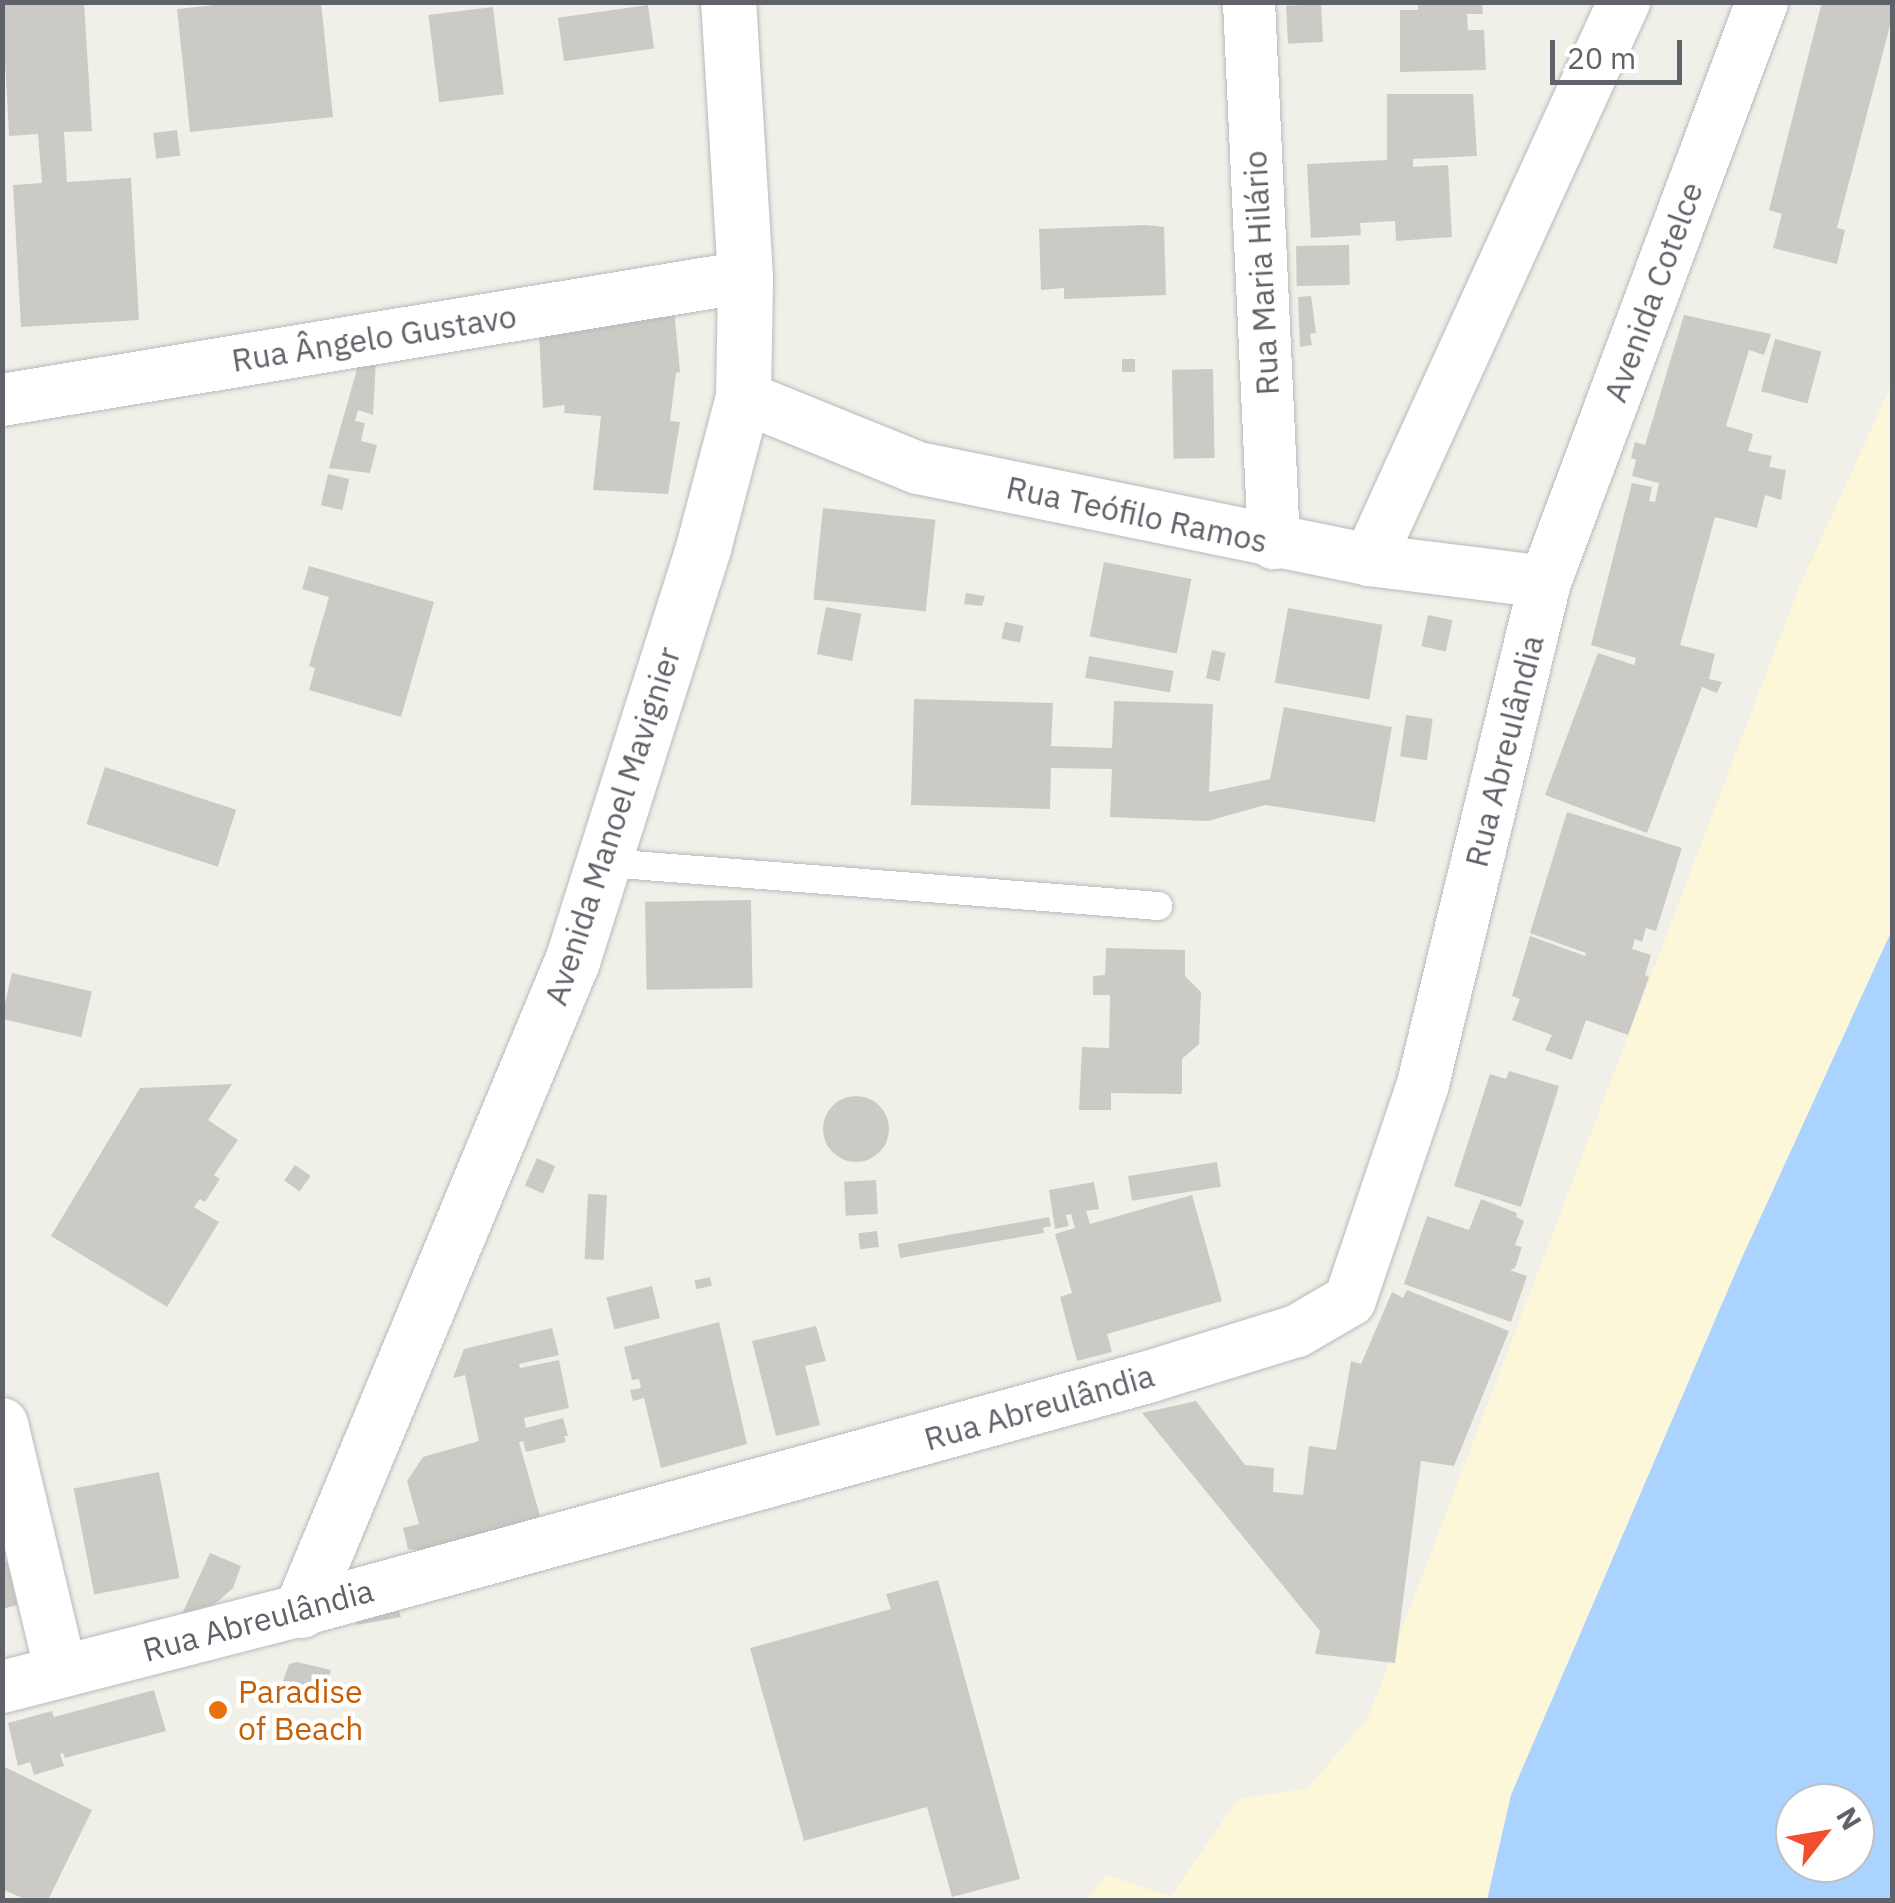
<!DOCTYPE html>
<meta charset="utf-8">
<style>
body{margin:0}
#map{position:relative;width:1895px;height:1903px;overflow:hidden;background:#f1f0e8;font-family:"IBM Plex Sans",sans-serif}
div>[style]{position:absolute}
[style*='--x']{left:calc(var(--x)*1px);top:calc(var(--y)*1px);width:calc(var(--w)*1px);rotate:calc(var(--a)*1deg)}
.sand>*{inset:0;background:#fcf7d8}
.water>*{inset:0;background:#aad3ff}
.building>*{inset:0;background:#cccac4;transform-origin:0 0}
.round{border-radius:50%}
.roads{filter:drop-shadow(0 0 2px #b8b9be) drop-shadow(0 0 2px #b8b9be)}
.lane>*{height:28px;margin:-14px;padding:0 14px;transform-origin:14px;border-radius:14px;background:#fff}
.street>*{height:52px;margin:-26px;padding:0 26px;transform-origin:26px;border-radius:26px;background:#fff}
.secondary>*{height:55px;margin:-27.5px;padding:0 27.5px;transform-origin:27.5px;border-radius:27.5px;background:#fff}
.dots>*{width:28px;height:28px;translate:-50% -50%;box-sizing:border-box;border:5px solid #fff;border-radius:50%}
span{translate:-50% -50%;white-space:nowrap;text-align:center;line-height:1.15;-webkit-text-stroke:9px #fff;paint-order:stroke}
.street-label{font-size:32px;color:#5f6268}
.food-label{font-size:32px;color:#c56008}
.left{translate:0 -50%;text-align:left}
.frame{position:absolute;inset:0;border:5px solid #5f6268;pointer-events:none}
.north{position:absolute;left:1775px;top:1783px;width:100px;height:100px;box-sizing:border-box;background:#fff;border:2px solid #bfc0c3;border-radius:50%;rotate:59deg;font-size:28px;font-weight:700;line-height:40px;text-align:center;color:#5f6268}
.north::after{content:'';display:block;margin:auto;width:35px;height:45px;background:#f04e2f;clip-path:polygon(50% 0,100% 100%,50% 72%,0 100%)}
.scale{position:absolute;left:1550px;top:40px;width:132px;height:45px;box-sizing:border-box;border:5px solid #5f6268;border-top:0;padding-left:12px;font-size:30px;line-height:35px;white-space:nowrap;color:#5f6268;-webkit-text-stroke:8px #fff;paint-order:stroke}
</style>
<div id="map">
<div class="sand">
<div style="clip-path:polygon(1892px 384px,1892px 930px,1740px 1262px,1511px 1795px,1487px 1900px,1086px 1900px,1107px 1875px,1171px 1897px,1238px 1799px,1307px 1789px,1368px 1718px,1800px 585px)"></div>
</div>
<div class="water">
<div style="clip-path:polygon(evenodd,1892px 930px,1892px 1900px,1487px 1900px,1511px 1795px,1740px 1262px,1892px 930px,1795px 1803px,1855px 1803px,1855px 1863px,1795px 1863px,1795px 1803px)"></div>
</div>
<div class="building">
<div style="clip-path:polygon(2px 2px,84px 2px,92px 131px,64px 132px,67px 182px,131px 178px,139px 320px,21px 327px,13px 185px,42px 183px,38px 134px,9px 136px)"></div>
<div style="clip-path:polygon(243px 2px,321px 2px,333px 117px,190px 132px,177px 9px)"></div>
<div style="clip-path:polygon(1418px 2px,1482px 2px,1483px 14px,1467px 14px,1468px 30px,1484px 30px,1486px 70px,1400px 72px,1400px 10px,1418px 10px)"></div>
<div style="clip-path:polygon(1822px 2px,1892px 2px,1892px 18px,1837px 228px,1845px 230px,1837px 264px,1773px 248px,1782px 214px,1769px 210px)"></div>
<div style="left:1321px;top:4px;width:38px;height:35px;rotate:87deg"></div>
<div style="left:648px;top:5px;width:44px;height:91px;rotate:82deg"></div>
<div style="left:493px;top:7px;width:88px;height:65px;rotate:83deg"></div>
<div style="clip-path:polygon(1387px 94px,1473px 94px,1477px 156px,1413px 159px,1413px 167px,1448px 165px,1452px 237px,1396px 241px,1395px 221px,1360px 223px,1361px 235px,1311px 238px,1307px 164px,1387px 160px)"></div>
<div style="left:177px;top:130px;width:26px;height:24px;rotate:83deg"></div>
<div style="clip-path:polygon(1146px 225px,1164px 227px,1166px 295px,1064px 299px,1064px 288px,1041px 290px,1039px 229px)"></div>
<div style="left:1349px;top:245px;width:40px;height:53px;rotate:89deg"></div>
<div style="clip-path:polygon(1311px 296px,1316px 333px,1310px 334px,1312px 345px,1300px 347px,1298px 297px)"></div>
<div style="clip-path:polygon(674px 310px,680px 372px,676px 373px,670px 421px,680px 422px,668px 494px,593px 490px,601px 416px,564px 413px,565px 405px,543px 408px,539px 333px)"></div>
<div style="clip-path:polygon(1684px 315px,1771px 334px,1764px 355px,1749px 350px,1726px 426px,1753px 434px,1748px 451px,1772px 456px,1769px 467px,1786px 470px,1781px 500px,1765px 495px,1757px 528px,1715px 517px,1680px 645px,1715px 654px,1709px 679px,1722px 682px,1717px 693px,1702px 687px,1647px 833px,1545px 795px,1598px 653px,1634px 665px,1636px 658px,1591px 645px,1632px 483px,1652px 487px,1649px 501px,1655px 502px,1659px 483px,1632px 476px,1636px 460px,1631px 458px,1635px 442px,1645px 445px)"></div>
<div style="left:1775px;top:339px;width:48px;height:54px;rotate:15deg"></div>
<div style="left:1122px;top:359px;width:13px;height:13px"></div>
<div style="clip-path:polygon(376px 360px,373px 415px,358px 410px,355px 421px,365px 423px,361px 441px,377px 445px,370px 473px,329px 468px,359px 362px)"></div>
<div style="left:1213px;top:369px;width:89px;height:41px;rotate:89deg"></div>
<div style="left:328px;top:474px;width:22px;height:32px;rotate:13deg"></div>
<div style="left:823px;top:508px;width:113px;height:92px;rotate:6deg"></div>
<div style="left:1104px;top:562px;width:89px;height:76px;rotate:11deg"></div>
<div style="clip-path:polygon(309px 566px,434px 602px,401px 717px,309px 690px,315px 668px,309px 666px,329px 597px,302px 589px)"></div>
<div style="clip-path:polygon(966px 593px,985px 596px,982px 606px,964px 604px)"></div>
<div style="left:826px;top:607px;width:36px;height:48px;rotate:11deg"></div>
<div style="left:1288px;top:608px;width:96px;height:76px;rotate:10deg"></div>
<div style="left:1428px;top:615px;width:25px;height:32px;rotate:12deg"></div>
<div style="left:1005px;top:622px;width:19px;height:17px;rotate:12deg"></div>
<div style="left:1212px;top:650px;width:14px;height:29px;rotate:12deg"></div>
<div style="left:1089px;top:656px;width:86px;height:22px;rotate:10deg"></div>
<div style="clip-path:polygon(914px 699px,1053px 703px,1051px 746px,1112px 748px,1114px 701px,1213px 704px,1209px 792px,1270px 779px,1284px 707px,1392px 727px,1375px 822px,1265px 805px,1208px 821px,1110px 817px,1112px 769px,1051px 768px,1050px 809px,911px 805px)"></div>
<div style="left:1406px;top:715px;width:27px;height:42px;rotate:8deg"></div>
<div style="left:105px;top:767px;width:138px;height:60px;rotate:18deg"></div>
<div style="clip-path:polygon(1567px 812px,1682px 848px,1656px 931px,1646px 928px,1642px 942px,1635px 939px,1632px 949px,1651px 955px,1645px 975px,1649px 977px,1628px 1035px,1586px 1020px,1572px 1060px,1545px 1050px,1552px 1035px,1512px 1020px,1520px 999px,1512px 996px,1530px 936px,1585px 956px,1586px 953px,1530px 933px)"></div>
<div style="left:751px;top:900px;width:88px;height:106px;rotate:89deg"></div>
<div style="clip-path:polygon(1106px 948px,1185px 950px,1185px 976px,1201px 992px,1199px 1044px,1182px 1059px,1182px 1094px,1111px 1093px,1111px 1110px,1079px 1110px,1082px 1047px,1109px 1048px,1110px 995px,1093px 995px,1093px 976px,1105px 975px)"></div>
<div style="left:12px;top:973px;width:82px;height:47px;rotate:13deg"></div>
<div style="clip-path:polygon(1509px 1071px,1559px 1086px,1521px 1207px,1454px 1186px,1490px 1074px,1506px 1079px)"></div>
<div style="clip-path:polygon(232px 1084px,208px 1120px,238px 1140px,214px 1175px,220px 1179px,205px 1202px,200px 1199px,194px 1207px,219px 1222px,167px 1307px,51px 1236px,140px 1088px)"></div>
<div class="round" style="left:823px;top:1096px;width:66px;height:66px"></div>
<div style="left:537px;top:1158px;width:20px;height:30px;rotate:24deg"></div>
<div style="left:1217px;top:1162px;width:25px;height:90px;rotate:81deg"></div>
<div style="left:295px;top:1165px;width:19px;height:19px;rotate:35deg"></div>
<div style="left:876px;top:1180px;width:34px;height:32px;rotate:87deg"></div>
<div style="clip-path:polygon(1094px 1182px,1099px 1209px,1086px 1211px,1090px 1224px,1192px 1195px,1222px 1301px,1107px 1334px,1112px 1352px,1077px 1361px,1060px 1297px,1072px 1293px,1055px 1234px,1075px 1228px,1071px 1214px,1066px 1215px,1069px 1226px,1055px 1229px,1049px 1190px)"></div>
<div style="left:588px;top:1194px;width:19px;height:65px;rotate:3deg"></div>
<div style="clip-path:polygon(1481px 1199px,1517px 1213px,1516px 1217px,1524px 1221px,1515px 1245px,1522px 1247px,1515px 1268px,1510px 1270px,1527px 1276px,1511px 1322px,1404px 1284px,1427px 1216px,1469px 1230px)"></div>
<div style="clip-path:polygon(1049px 1217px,1051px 1226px,1043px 1228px,1044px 1233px,900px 1258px,898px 1244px)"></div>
<div style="left:877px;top:1231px;width:16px;height:19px;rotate:83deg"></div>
<div style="left:710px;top:1277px;width:9px;height:16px;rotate:77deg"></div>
<div style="left:652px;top:1286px;width:33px;height:47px;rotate:76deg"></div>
<div style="clip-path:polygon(1407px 1290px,1509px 1331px,1454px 1466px,1421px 1461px,1395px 1663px,1315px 1654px,1320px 1631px,1142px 1413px,1196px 1401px,1245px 1465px,1274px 1468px,1273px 1492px,1303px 1495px,1309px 1446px,1336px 1450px,1351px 1361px,1361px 1364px,1392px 1292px,1403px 1298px)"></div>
<div style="clip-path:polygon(719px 1322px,747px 1444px,661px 1468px,644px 1398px,633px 1401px,630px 1390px,641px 1388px,639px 1379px,632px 1380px,624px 1347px)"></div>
<div style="clip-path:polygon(816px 1326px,826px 1361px,805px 1366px,820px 1425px,776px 1436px,752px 1341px)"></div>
<div style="clip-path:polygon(552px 1328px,559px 1355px,519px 1364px,520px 1368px,559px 1360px,569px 1408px,524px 1418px,526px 1428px,563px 1418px,568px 1436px,564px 1436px,566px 1442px,526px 1452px,523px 1441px,519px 1442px,540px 1516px,429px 1551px,408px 1549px,403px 1528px,419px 1524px,407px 1481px,423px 1457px,479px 1441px,465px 1375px,453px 1378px,464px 1349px)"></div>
<div style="left:159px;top:1472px;width:108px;height:87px;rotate:79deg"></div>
<div style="clip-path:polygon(210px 1553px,241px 1566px,233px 1588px,215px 1604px,182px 1614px)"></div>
<div style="clip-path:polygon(7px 1561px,17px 1605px,2px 1609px,2px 1563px)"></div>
<div style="clip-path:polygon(938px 1580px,1020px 1879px,952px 1897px,927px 1807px,804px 1841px,750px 1648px,891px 1609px,886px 1594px)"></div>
<div style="clip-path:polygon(395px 1599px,401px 1617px,357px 1625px,352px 1611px)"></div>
<div style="clip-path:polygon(297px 1662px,331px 1670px,321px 1699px,282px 1684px,289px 1664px)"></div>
<div style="clip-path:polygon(154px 1690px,166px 1731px,65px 1758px,63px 1753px,60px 1754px,64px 1766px,34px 1775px,30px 1762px,18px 1766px,8px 1723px,52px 1711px,54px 1717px)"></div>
<div style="clip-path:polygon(5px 1767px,92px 1810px,48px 1900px,26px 1900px,2px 1889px)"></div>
</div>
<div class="roads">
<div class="lane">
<div style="--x:607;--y:863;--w:553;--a:4.46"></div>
</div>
<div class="street">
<div style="--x:1249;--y:2;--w:542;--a:87.35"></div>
<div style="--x:743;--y:397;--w:189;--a:22.1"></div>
<div style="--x:918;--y:468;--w:460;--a:11.5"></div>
<div style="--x:1369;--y:560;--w:177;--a:7.1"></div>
<div style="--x:2;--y:400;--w:753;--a:-9.4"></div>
<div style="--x:1369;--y:560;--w:614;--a:-65.44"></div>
<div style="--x:2;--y:1424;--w:254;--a:76.6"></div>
<div style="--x:2;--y:1687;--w:309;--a:-14.4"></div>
<div style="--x:301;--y:1610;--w:878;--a:-15.38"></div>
<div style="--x:1148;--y:1377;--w:156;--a:-17.2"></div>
<div style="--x:1297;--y:1331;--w:61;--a:-30.3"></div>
<div style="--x:1350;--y:1300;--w:228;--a:-71.3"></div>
<div style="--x:1423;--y:1084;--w:517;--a:-76.34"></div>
<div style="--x:1545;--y:582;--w:619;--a:-69.49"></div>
</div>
<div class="secondary">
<div style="--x:301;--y:1610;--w:703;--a:-67.34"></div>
<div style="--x:572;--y:961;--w:433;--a:-72.4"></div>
<div style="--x:703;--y:548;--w:156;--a:-75.2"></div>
<div style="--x:743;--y:397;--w:120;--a:-89"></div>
<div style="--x:745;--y:277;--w:276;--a:-93.5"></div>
</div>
</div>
<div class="dots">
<div style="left:218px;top:1710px;background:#e8710a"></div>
</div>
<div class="street-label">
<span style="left:1261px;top:273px;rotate:-93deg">Rua Maria Hilário</span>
<span style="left:1653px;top:292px;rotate:-70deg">Avenida Cotelce</span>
<span style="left:374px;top:338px;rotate:-9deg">Rua Ângelo Gustavo</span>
<span style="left:1137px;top:514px;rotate:12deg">Rua Teófilo Ramos</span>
<span style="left:1504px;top:751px;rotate:-76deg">Rua Abreulândia</span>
<span style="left:612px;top:826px;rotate:-72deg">Avenida Manoel Mavignier</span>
<span style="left:1039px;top:1407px;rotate:-16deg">Rua Abreulândia</span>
<span style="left:258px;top:1620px;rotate:-15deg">Rua Abreulândia</span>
</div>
<div class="food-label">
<span class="left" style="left:238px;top:1710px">Paradise<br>of Beach</span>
</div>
<div class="frame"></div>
<div class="north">N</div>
<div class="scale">20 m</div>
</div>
